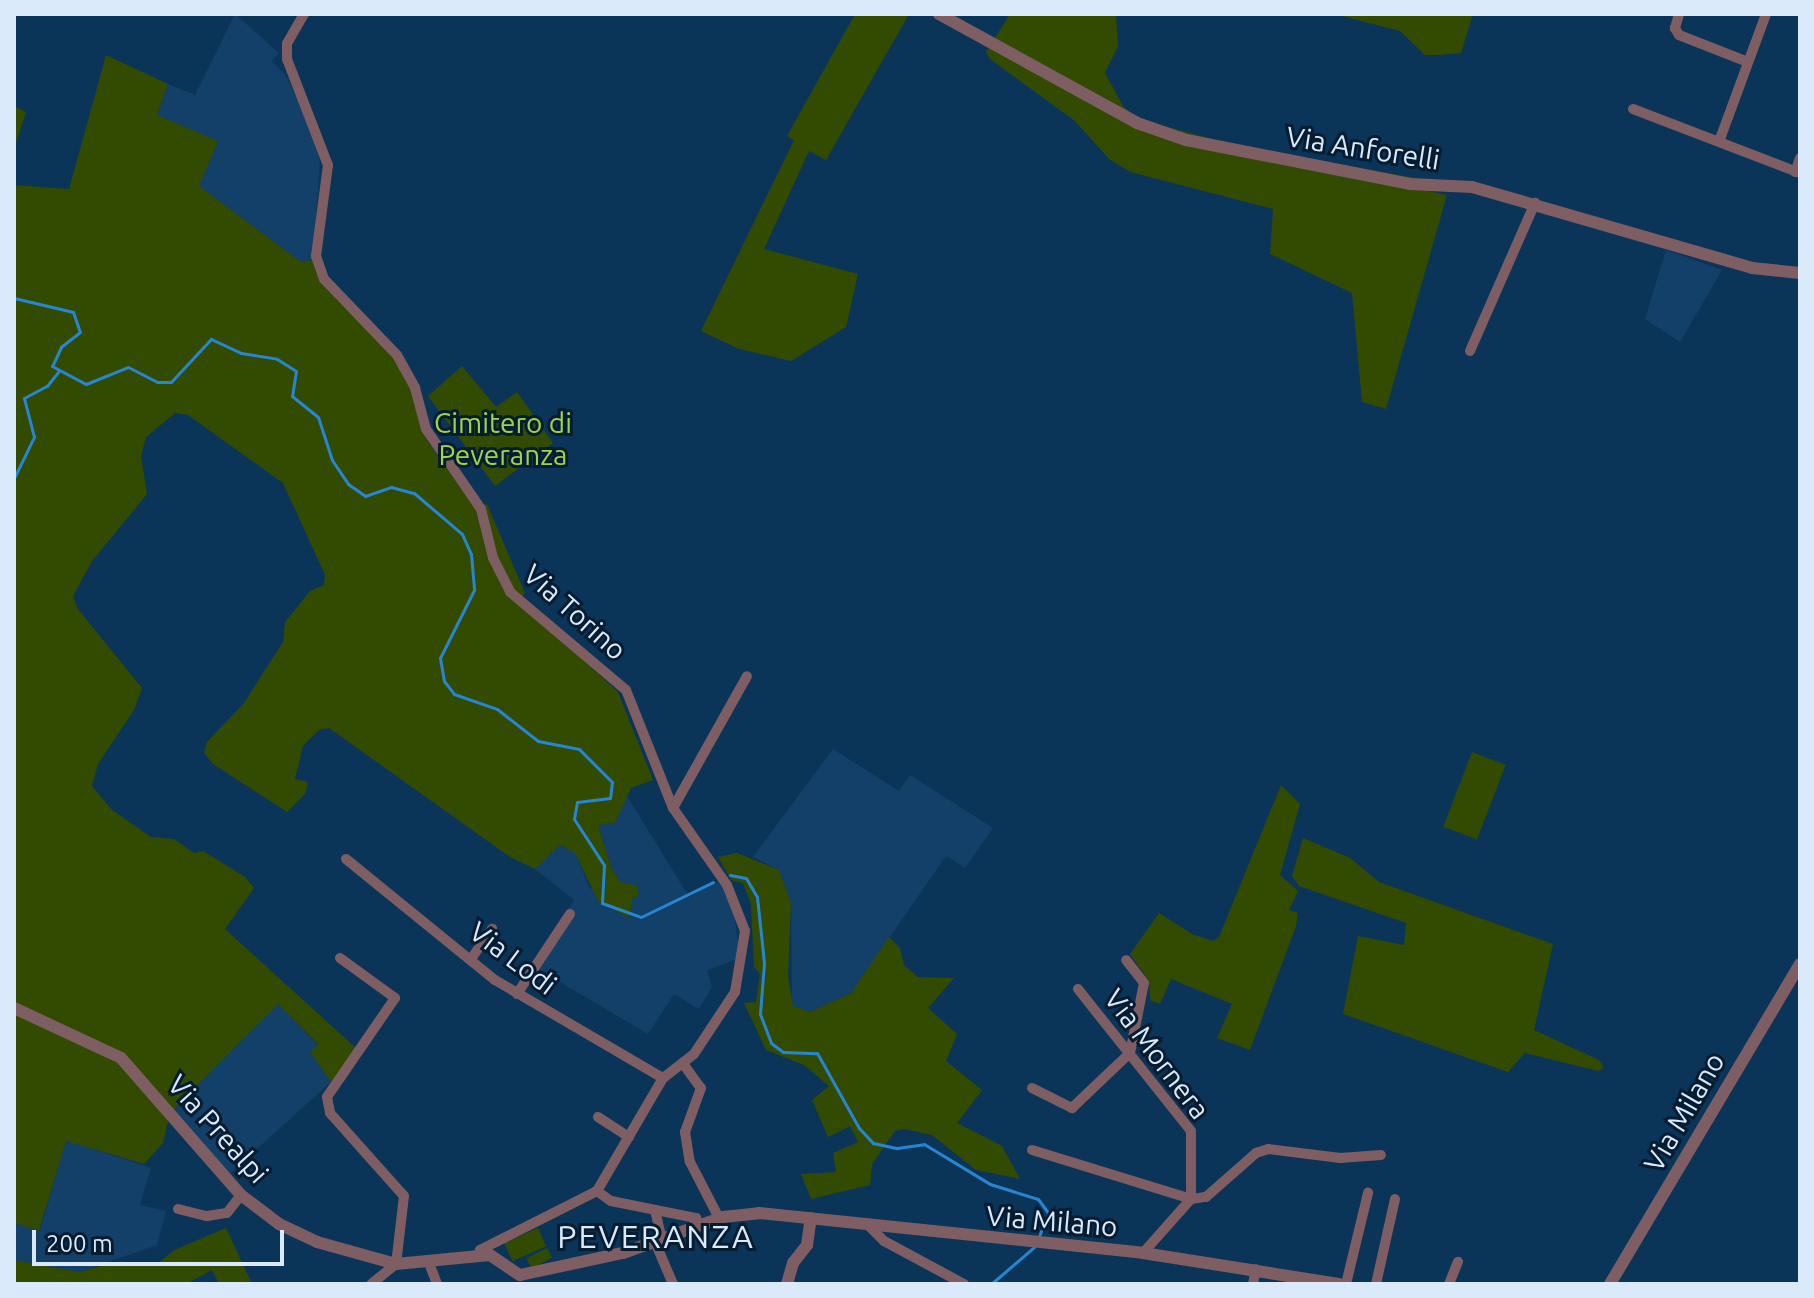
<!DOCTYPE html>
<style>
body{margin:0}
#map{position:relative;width:1814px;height:1298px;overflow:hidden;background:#0b3558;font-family:Ubuntu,sans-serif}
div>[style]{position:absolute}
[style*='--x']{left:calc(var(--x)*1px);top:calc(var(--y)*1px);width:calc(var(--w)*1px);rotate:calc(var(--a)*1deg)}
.built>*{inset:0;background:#124068}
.green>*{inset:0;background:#324b00;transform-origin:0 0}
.stream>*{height:3px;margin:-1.5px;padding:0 1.5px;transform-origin:1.5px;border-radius:1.5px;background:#2785d2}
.minor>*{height:10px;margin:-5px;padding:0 5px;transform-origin:5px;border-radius:5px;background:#7e5e63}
.tertiary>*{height:12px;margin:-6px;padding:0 6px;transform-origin:6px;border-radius:6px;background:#7e5e63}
span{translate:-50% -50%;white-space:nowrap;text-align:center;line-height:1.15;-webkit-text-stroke:6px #061c30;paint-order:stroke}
.street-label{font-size:28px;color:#daeafb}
.park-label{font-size:28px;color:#9dd44a}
.quarter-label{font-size:32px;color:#daeafb;letter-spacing:2px}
.frame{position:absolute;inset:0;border:16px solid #daeafb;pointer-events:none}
.scale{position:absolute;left:32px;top:1230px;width:252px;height:36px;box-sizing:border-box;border:4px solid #daeafb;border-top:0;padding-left:10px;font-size:24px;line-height:28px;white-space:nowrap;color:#daeafb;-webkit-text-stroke:6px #061c30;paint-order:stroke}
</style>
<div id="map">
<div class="built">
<div style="clip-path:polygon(235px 14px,279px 53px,271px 61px,285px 74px,309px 121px,320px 160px,313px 260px,301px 262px,199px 186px,157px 115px,168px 84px,195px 95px)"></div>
<div style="clip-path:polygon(1666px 250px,1722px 270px,1680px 342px,1645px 319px)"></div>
<div style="clip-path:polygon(833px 749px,899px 791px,910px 775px,993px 828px,965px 868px,946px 856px,851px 993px,810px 1012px,792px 1006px,791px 903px,779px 870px,753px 857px)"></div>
<div style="clip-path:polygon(627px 796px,689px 897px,721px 880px,732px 901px,738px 942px,738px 959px,707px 970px,712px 987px,699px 1009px,674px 994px,648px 1034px,533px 966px,574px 900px,535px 869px,560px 845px,575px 852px,589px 887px,629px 918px,633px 897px,612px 870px,598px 825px,615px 823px)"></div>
<div style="clip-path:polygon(278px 1004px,318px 1045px,310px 1052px,331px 1082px,229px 1174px,173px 1110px)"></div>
<div style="clip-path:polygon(66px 1140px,151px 1168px,140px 1205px,166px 1211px,157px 1245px,79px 1272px,14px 1260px,14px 1223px,40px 1231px)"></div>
</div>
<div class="green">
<div style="clip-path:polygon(855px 14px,909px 14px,826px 160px,809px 151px,764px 249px,858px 274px,846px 327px,791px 361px,739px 349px,701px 331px,794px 140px,787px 136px)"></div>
<div style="clip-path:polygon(1010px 14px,1116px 14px,1118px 46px,1105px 73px,1123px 106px,1138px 119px,1231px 144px,1421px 179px,1428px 191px,1447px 195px,1386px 409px,1362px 402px,1352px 293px,1270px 254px,1273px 209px,1130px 172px,1109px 159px,1075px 121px,990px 59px,986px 52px)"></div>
<div style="clip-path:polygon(1334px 14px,1473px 14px,1461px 53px,1439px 55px,1425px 55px,1400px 31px)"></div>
<div style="clip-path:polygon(106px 55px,168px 84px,157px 115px,218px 141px,199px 186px,301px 262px,313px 260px,331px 294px,392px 355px,409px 385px,426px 439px,475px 508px,487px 504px,525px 593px,519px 601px,618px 692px,653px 780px,631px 788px,615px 823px,598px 825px,612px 870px,621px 882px,637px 886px,639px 896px,633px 897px,629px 918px,598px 901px,575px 853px,560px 845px,535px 869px,510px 857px,329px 728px,319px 730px,303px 746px,295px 779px,308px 782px,305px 794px,287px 812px,213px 764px,204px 753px,207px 742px,244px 703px,283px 642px,285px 622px,310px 591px,324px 585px,325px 575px,283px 483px,188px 415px,175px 413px,146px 437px,141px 456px,147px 494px,92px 561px,73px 596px,77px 608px,142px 688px,134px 710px,98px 764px,92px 786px,112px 810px,151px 837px,174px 839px,194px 853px,203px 851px,245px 877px,254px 888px,225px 929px,357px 1049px,331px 1082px,310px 1052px,318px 1044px,278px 1004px,170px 1113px,163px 1143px,144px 1164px,66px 1141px,39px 1231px,14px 1223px,14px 185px,69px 189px)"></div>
<div style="clip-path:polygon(14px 106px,26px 112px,14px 149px)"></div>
<div style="clip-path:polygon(462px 366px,496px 407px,517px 392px,553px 443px,495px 486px,428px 396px)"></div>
<div style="left:1472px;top:752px;width:36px;height:80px;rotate:21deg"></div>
<div style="clip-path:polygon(1281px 785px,1300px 804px,1280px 875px,1298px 891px,1289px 910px,1298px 913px,1296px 926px,1250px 1050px,1217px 1038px,1232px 1004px,1171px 979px,1160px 1004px,1150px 1000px,1149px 981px,1130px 954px,1159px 913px,1192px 934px,1213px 941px,1219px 937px)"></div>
<div style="clip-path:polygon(1303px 838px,1350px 858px,1379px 882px,1553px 944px,1534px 1030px,1599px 1060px,1604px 1068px,1598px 1071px,1525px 1053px,1508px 1072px,1343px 1014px,1358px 936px,1404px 945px,1406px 923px,1299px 886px,1292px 876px)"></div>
<div style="clip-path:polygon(737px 853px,779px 870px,791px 903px,788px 976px,793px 1006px,810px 1012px,851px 993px,889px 937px,900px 948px,904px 965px,918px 977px,954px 978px,928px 1008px,957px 1034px,946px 1061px,982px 1090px,957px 1123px,1002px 1146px,1020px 1179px,976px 1170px,932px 1135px,904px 1129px,895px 1131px,872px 1164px,870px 1185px,811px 1199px,801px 1174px,836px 1172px,833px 1153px,858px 1142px,850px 1126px,828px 1137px,812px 1100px,829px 1086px,804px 1065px,766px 1050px,744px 1003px,756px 1002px,760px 974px,754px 967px,751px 904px,743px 883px,731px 880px,718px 857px)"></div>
<div style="clip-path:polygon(226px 1228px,252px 1284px,219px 1284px,212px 1270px,186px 1284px,14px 1284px,14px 1260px,79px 1272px,114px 1262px,156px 1265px,174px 1250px)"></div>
<div style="left:538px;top:1228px;width:20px;height:37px;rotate:66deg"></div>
<div style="left:547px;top:1248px;width:11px;height:23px;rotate:63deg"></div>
</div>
<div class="stream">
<div style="--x:14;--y:298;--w:61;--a:13.3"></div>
<div style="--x:73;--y:312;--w:21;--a:71"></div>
<div style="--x:80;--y:332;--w:24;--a:142"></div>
<div style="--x:61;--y:347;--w:21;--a:115"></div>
<div style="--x:52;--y:366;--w:38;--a:28"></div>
<div style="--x:86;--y:384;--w:45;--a:-22"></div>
<div style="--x:128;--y:367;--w:33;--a:27"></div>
<div style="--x:157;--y:382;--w:14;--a:0"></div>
<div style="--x:171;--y:382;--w:59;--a:-47.1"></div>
<div style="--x:211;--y:339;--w:33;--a:25"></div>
<div style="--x:241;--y:353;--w:36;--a:9"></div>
<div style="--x:277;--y:359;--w:22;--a:32"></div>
<div style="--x:296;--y:371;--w:25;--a:99"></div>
<div style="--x:292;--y:396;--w:33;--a:39"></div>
<div style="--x:318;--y:417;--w:45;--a:72"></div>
<div style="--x:332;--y:460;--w:29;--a:56"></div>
<div style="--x:348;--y:484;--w:21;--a:35"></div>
<div style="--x:365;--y:496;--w:28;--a:-19"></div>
<div style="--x:391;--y:487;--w:24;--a:15"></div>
<div style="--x:414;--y:493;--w:63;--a:40.5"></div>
<div style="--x:462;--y:534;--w:22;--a:66"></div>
<div style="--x:471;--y:554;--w:36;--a:85"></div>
<div style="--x:474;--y:590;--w:76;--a:116.6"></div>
<div style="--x:440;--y:658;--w:23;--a:80"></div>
<div style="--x:444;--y:681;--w:16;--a:52"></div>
<div style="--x:454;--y:694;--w:46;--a:19.2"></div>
<div style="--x:497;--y:709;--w:52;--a:38"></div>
<div style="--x:538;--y:741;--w:42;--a:11"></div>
<div style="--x:579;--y:749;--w:47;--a:45"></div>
<div style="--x:612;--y:782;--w:16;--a:97"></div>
<div style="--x:610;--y:798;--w:33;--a:173"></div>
<div style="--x:577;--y:802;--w:17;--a:100"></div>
<div style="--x:574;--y:819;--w:55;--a:56.9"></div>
<div style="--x:604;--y:865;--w:38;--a:93"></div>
<div style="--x:602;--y:903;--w:41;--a:19.7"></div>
<div style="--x:641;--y:917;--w:80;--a:-25.9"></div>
<div style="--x:14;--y:478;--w:46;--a:-64"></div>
<div style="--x:34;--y:437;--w:40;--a:-104.4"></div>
<div style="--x:24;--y:398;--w:26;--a:-28"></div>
<div style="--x:47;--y:386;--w:18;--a:-52"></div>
<div style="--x:730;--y:875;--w:16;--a:11"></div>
<div style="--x:746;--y:878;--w:22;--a:60"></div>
<div style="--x:757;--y:897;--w:66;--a:83.9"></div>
<div style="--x:764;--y:963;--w:51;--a:94.5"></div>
<div style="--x:760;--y:1014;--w:31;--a:69"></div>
<div style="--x:771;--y:1043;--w:15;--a:37"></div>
<div style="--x:783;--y:1052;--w:34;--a:2"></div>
<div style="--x:817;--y:1053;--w:86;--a:60.8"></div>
<div style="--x:859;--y:1128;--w:21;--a:47"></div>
<div style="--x:873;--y:1143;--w:25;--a:12"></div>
<div style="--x:897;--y:1148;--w:27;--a:-8"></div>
<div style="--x:924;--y:1144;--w:77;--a:31.2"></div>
<div style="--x:990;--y:1184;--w:50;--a:17.4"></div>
<div style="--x:1038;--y:1199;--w:17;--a:54"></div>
<div style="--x:1048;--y:1213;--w:26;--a:111"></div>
<div style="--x:991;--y:1284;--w:57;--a:-40.7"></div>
</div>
<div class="minor">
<div style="--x:304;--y:14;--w:34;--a:120"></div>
<div style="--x:287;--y:44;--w:15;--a:90"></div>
<div style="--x:287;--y:59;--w:114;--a:68.9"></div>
<div style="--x:328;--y:165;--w:92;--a:97.5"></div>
<div style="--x:316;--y:256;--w:24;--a:71"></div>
<div style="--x:324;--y:279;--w:105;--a:46.2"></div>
<div style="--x:397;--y:355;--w:38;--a:61"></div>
<div style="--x:415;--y:388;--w:42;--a:75"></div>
<div style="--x:426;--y:429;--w:97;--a:55.5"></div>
<div style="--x:481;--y:509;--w:50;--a:76.2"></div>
<div style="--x:493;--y:558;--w:38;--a:63"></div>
<div style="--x:510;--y:592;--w:152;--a:40.2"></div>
<div style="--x:626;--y:690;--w:127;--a:68.3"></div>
<div style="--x:673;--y:808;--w:94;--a:55"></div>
<div style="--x:727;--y:885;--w:49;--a:68.6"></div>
<div style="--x:745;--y:931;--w:62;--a:99.3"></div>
<div style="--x:735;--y:992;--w:74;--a:123.5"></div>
<div style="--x:694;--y:1054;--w:39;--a:142"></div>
<div style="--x:663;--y:1078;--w:131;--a:120.3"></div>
<div style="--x:1679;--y:14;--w:15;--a:106"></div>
<div style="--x:1675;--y:28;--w:8;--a:60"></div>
<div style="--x:1679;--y:35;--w:74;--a:21.4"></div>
<div style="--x:1633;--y:109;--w:179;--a:21"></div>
<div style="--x:1720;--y:139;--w:133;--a:-69.8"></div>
<div style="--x:1795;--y:172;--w:15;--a:-70"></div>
<div style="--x:1470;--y:351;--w:162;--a:-66.3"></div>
<div style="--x:673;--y:808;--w:151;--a:-60.7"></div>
<div style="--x:346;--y:859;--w:192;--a:39.1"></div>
<div style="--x:495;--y:980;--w:194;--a:30.3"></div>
<div style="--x:340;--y:958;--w:68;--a:36"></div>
<div style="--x:395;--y:998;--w:120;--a:124.5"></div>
<div style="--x:327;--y:1097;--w:16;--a:79"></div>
<div style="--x:330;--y:1113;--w:111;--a:48.3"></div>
<div style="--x:404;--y:1196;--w:68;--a:96.7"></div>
<div style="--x:396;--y:1264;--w:32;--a:141"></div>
<div style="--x:471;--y:959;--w:37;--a:-55"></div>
<div style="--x:1078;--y:989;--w:181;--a:51.5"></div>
<div style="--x:1191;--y:1131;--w:68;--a:90"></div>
<div style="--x:517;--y:994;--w:96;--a:-56.5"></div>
<div style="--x:684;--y:1065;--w:29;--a:54"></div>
<div style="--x:701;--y:1088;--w:47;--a:110"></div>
<div style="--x:685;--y:1132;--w:30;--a:81"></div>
<div style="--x:690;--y:1162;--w:63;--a:62.6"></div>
<div style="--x:1032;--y:1088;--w:45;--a:26.6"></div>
<div style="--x:1072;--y:1108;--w:80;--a:-43.5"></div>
<div style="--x:1130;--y:1053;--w:71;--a:-78.7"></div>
<div style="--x:1144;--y:983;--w:29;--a:-128"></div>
<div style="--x:598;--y:1117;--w:37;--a:33"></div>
<div style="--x:1032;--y:1150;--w:166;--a:17.1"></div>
<div style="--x:1191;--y:1199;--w:15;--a:-8"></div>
<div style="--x:1206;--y:1197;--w:67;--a:-41.3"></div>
<div style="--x:1256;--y:1153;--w:13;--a:-18"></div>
<div style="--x:1268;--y:1149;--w:73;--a:7.1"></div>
<div style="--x:1340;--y:1158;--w:41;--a:-4.2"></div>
<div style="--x:597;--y:1191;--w:17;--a:36"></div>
<div style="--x:611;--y:1201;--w:87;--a:11.3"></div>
<div style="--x:696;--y:1218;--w:8;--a:67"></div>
<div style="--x:178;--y:1209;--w:30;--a:14"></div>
<div style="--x:207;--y:1216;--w:20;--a:-9"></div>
<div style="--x:227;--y:1213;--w:23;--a:-52"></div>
<div style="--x:655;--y:1210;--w:31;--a:77"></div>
<div style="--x:866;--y:1223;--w:25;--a:45"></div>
<div style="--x:884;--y:1241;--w:91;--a:28.3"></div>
<div style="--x:655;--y:1242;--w:46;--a:66.8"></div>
<div style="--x:1143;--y:1253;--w:72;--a:-48.4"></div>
<div style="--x:479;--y:1256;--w:6;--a:-81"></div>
<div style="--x:480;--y:1250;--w:131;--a:-26.8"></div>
<div style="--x:429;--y:1263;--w:22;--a:69"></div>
<div style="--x:1253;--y:1284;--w:15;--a:-79"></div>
<div style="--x:1346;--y:1284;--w:94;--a:-76.4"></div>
<div style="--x:1376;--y:1284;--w:87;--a:-77.4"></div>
<div style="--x:1449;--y:1284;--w:24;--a:-68"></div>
</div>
<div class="tertiary">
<div style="--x:939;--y:14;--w:226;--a:28.8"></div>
<div style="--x:1137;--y:123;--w:52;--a:19.1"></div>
<div style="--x:1186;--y:140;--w:228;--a:11.1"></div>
<div style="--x:1410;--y:184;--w:62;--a:2.8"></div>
<div style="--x:1472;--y:187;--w:291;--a:16.1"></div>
<div style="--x:1752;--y:268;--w:48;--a:5.9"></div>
<div style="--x:14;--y:1008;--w:118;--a:25"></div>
<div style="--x:121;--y:1058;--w:182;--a:48.8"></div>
<div style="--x:241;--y:1195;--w:48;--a:37.3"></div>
<div style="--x:279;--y:1224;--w:42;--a:25.3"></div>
<div style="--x:317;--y:1242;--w:82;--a:15.6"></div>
<div style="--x:396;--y:1264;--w:94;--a:-5.5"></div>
<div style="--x:490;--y:1255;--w:36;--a:34"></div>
<div style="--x:520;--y:1275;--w:105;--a:-12.1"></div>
<div style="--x:623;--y:1253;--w:106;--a:-19.8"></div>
<div style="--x:723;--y:1217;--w:36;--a:-6"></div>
<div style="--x:759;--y:1213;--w:386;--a:5.9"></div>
<div style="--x:1143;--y:1253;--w:198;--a:9"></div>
<div style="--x:787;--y:1284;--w:22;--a:-74"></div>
<div style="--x:793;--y:1263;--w:23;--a:-52"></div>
<div style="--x:807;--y:1245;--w:27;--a:-82"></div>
<div style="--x:1610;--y:1284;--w:372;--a:-59.3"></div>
</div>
<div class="street-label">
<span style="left:1363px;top:148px;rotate:9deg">Via Anforelli</span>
<span style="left:575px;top:612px;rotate:42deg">Via Torino</span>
<span style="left:513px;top:958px;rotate:37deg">Via Lodi</span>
<span style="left:1157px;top:1054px;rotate:53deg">Via Mornera</span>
<span style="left:1684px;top:1112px;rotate:-60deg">Via Milano</span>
<span style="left:218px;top:1129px;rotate:48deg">Via Prealpi</span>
<span style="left:1052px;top:1221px;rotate:5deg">Via Milano</span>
</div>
<div class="park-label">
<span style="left:503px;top:439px">Cimitero di<br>Peveranza</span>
</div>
<div class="quarter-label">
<span style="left:656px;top:1236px">PEVERANZA</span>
</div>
<div class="frame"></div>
<div class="scale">200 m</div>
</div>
